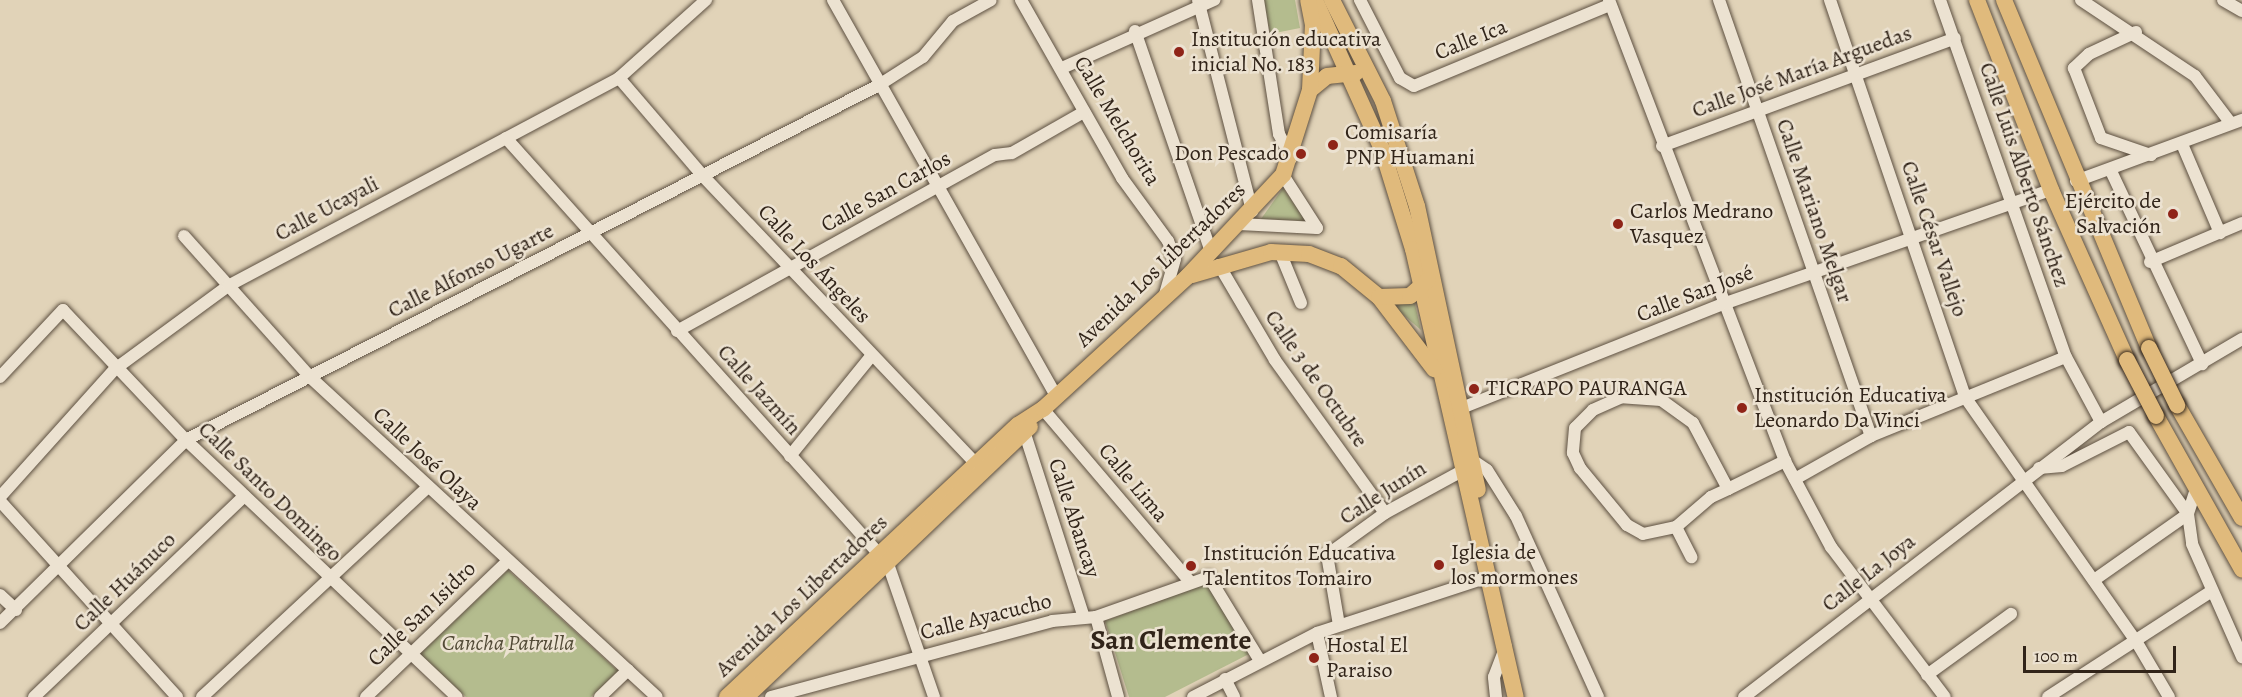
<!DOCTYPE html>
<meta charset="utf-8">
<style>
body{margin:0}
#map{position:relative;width:2242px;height:697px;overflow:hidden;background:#e1d3b8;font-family:Alegreya,serif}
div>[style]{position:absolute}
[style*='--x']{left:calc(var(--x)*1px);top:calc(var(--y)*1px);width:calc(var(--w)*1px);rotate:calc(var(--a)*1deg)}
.green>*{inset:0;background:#b4bc8e}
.roads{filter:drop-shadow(0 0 2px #5d5041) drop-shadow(0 0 2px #5d5041)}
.minor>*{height:12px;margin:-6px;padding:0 6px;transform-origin:6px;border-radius:6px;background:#ece2d1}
.highway>*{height:16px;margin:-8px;padding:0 8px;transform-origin:8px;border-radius:8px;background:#e0ba7c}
.bridges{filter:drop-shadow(0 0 2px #312419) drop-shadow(0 0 2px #312419)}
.highway-bridge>*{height:16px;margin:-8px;padding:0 8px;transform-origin:8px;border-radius:8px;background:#e0ba7c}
.dots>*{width:16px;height:16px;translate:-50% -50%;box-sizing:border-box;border:3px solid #ece2d1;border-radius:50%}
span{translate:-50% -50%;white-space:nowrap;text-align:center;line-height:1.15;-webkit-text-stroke:5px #ece2d1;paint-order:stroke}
.poi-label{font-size:22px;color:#312419}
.left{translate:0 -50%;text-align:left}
.right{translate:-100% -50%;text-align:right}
.street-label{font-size:22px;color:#312419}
.park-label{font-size:22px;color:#524a36;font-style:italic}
.district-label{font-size:28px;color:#312419;font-weight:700}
.scale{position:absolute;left:2023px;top:646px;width:153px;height:27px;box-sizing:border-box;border:3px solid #312419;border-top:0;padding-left:8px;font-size:18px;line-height:21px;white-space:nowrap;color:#312419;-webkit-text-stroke:4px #ece2d1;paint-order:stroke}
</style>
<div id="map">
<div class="green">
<div style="clip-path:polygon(1264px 0,1295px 0,1300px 28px,1270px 34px)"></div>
<div style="clip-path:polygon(1283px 188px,1306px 221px,1261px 219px)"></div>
<div style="clip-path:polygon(1414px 300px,1421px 330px,1392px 305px)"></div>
<div style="clip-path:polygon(508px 570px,618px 671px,591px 697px,466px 697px,420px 654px)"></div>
<div style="clip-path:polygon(1207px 583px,1251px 653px,1165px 697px,1129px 697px,1105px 621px)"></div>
</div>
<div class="roads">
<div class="minor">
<div style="--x:833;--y:0;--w:456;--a:60.6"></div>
<div style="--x:1021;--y:0;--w:205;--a:60.4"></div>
<div style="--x:1122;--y:178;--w:78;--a:53.9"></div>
<div style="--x:1168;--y:241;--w:19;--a:69"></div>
<div style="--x:1175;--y:259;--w:41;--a:105.8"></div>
<div style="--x:1198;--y:0;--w:218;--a:75.6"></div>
<div style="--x:1258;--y:0;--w:136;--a:81.1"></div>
<div style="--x:1279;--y:134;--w:27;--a:63"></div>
<div style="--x:1360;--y:0;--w:88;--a:62.9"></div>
<div style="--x:1400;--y:78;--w:16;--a:30"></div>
<div style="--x:1414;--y:86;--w:212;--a:-22.5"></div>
<div style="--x:1609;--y:0;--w:493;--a:69.1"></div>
<div style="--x:1785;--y:461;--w:98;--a:61.9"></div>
<div style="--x:1831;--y:547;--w:188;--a:52.8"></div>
<div style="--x:1719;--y:0;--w:462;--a:70.8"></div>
<div style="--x:1830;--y:0;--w:419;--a:71.2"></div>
<div style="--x:1965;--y:397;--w:298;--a:55"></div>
<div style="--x:2136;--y:641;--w:65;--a:59.5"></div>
<div style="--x:1940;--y:0;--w:379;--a:70.6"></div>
<div style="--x:2066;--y:357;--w:74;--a:61.7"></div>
<div style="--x:2081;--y:0;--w:137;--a:33.7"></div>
<div style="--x:2195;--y:76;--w:56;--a:52.9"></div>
<div style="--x:2223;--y:0;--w:22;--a:30"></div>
<div style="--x:1135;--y:31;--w:234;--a:71"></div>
<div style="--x:2136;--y:32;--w:52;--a:154.9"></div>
<div style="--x:2089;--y:54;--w:21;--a:137"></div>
<div style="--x:2074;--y:68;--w:75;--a:68.9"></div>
<div style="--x:2101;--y:138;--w:53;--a:18.8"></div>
<div style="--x:1062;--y:68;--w:167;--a:-24.1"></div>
<div style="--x:619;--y:78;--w:129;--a:49.4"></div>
<div style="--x:703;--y:176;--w:405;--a:46.5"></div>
<div style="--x:506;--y:138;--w:572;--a:48.12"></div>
<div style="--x:888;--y:564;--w:141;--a:70.9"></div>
<div style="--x:2182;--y:144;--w:97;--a:66.9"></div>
<div style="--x:1662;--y:146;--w:312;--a:-20.2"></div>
<div style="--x:2110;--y:169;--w:216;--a:64.7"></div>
<div style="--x:2076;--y:181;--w:177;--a:-20.2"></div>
<div style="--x:1239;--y:224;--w:78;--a:2.9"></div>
<div style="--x:1317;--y:228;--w:63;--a:-122.7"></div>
<div style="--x:184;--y:236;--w:188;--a:48.2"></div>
<div style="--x:309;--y:376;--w:473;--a:42.7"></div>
<div style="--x:1280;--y:252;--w:55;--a:67.6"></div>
<div style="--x:2150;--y:262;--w:100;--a:-23"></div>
<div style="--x:1219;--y:265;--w:110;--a:59.5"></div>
<div style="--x:1275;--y:360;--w:188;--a:54.3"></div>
<div style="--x:677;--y:331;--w:363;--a:-29"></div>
<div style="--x:995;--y:155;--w:17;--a:-7"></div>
<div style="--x:1012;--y:153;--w:83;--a:-29.7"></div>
<div style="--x:0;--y:377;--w:92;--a:-46.8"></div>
<div style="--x:63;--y:310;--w:179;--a:46.6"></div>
<div style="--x:186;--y:440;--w:373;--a:43.5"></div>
<div style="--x:1464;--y:407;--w:279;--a:-21.7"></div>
<div style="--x:1723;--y:304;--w:347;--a:-19.2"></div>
<div style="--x:1043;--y:409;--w:228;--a:49.6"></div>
<div style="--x:1025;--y:434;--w:190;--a:72.2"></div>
<div style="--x:790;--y:456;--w:130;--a:-50.9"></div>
<div style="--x:1475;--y:462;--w:14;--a:34"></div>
<div style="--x:1487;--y:470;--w:54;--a:57.8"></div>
<div style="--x:1516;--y:516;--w:199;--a:65.6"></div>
<div style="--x:2039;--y:468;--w:23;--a:-5"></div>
<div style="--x:2062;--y:466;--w:75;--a:-26.9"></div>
<div style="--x:2129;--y:432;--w:101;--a:54.3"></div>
<div style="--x:2188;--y:514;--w:115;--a:144.9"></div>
<div style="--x:1795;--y:479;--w:87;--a:-29.5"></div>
<div style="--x:1871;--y:436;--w:210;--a:-22.1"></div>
<div style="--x:1728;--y:489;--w:75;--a:-117.9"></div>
<div style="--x:1693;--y:423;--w:39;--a:-144"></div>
<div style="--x:1661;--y:400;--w:39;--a:-176"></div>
<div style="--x:1622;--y:397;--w:32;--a:156"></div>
<div style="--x:1593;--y:410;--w:25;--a:135"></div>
<div style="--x:1575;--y:428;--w:25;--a:95"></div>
<div style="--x:1573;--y:453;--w:17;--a:65"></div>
<div style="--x:1580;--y:468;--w:74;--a:50.5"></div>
<div style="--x:1627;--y:525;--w:18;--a:29"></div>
<div style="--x:1643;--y:534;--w:34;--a:-12"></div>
<div style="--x:1676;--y:527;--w:46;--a:-40.6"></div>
<div style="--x:1711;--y:497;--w:19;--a:-25"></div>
<div style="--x:1728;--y:489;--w:64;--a:-26.2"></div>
<div style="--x:2195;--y:492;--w:23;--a:108"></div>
<div style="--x:2188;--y:514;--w:30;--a:82"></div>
<div style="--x:2192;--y:544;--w:124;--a:66.1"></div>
<div style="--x:0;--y:497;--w:172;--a:-48.1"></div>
<div style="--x:115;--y:369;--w:140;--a:-36.3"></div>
<div style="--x:228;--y:286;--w:443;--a:-28"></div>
<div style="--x:619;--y:78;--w:117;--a:-41.9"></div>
<div style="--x:0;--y:501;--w:264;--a:47.9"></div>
<div style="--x:1676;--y:527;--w:34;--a:63"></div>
<div style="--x:0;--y:595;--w:22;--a:43"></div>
<div style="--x:1096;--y:617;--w:83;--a:74.6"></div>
<div style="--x:0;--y:623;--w:261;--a:-44.5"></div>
<div style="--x:186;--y:440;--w:779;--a:-27.12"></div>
<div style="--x:879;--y:85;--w:52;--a:-32.5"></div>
<div style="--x:923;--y:57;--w:47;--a:-50.2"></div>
<div style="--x:953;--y:21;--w:43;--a:-28.9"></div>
<div style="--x:1339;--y:625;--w:71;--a:-99.7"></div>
<div style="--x:1327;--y:555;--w:72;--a:-35.9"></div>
<div style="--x:1385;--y:513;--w:90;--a:-28.6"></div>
<div style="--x:1317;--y:633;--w:66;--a:77.7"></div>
<div style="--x:1927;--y:675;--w:104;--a:-36"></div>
<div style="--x:1225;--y:679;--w:20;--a:63"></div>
<div style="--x:34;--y:697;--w:291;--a:-43.7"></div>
<div style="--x:202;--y:697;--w:306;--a:-42.9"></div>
<div style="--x:366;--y:697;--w:195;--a:-43.8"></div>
<div style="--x:600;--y:697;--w:39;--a:-44"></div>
<div style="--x:771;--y:697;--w:291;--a:-15.1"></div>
<div style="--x:1052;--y:621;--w:44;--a:-5.2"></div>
<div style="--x:1096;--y:617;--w:120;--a:-19.5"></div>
<div style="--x:1209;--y:577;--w:98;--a:58.7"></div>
<div style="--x:1193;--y:697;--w:140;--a:-27.3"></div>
<div style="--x:1317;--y:633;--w:183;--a:-18.1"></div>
<div style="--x:1496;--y:697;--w:20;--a:-96"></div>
<div style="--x:1494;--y:677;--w:33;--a:-69"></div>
<div style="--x:1744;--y:697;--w:451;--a:-37.6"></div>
<div style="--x:2101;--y:422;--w:164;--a:-30.5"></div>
<div style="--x:2048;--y:697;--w:193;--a:-32.9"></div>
</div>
<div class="highway">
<div style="--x:1315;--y:0;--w:163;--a:65.8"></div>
<div style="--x:1382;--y:149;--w:105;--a:72.8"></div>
<div style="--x:1413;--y:249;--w:460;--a:77.1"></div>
<div style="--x:1332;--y:0;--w:113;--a:63.2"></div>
<div style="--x:1383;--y:101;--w:110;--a:72.1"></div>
<div style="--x:1417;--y:206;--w:290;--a:77.9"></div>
<div style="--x:1977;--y:0;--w:204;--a:68.7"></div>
<div style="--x:2051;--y:190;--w:186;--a:65.9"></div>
<div style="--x:2004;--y:0;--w:377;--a:67.4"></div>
<div style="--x:1310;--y:90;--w:22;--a:-39"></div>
<div style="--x:1327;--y:76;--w:29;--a:-6"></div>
<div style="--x:1192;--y:275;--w:82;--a:-16.2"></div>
<div style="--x:1271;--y:252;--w:38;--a:3"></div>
<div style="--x:1309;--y:254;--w:34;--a:21"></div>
<div style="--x:1341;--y:266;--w:49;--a:39.2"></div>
<div style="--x:1379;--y:297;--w:91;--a:52.6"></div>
<div style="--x:1379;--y:297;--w:31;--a:-2"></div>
<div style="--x:1410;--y:296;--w:24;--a:-42"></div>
<div style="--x:2177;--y:405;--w:130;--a:60.1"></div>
<div style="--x:2156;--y:416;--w:176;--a:60.7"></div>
<div style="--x:727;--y:697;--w:398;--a:-43.1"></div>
<div style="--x:1018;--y:425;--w:30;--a:-33"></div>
<div style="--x:1043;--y:409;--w:197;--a:-42.5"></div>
<div style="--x:1188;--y:276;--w:139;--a:-46.8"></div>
<div style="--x:1283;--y:175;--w:89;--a:-72.4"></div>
<div style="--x:1310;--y:90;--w:65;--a:-87.4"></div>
<div style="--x:1313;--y:25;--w:25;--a:-101"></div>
<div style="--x:746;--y:697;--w:392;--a:-43.6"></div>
</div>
</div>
<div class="bridges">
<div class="highway-bridge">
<div style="--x:2149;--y:348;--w:64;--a:63.8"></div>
<div style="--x:2127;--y:360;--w:63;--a:62.6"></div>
</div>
</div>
<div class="dots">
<div style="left:1179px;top:52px;background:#8f2418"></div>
<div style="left:1333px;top:145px;background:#8f2418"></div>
<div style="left:1301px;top:154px;background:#8f2418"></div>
<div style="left:2173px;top:214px;background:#8f2418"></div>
<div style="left:1618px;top:224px;background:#8f2418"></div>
<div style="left:1474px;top:389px;background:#8f2418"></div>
<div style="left:1742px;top:408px;background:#8f2418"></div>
<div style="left:1439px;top:565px;background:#8f2418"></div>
<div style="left:1191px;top:566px;background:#8f2418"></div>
<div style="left:1314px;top:658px;background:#8f2418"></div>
</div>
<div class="poi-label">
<span class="left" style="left:1191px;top:52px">Institución educativa<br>inicial No. 183</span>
<span class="left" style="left:1345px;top:145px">Comisaría<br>PNP Huamani</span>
<span class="right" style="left:1289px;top:154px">Don Pescado</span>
<span class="right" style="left:2161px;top:214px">Ejército de<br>Salvación</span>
<span class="left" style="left:1630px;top:224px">Carlos Medrano<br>Vasquez</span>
<span class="left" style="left:1486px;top:389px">TICRAPO PAURANGA</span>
<span class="left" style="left:1754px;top:408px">Institución Educativa<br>Leonardo Da Vinci</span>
<span class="left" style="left:1451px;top:565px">Iglesia de<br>los mormones</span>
<span class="left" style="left:1203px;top:566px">Institución Educativa<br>Talentitos Tomairo</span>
<span class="left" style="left:1326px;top:658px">Hostal El<br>Paraiso</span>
</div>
<div class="street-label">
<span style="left:1471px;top:40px;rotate:-22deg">Calle Ica</span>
<span style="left:1802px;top:72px;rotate:-20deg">Calle José María Arguedas</span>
<span style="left:1117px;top:121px;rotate:59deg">Calle Melchorita</span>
<span style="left:2024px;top:175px;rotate:71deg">Calle Luis Alberto Sánchez</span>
<span style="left:886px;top:192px;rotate:-29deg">Calle San Carlos</span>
<span style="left:327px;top:209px;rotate:-28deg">Calle Ucayali</span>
<span style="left:1814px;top:211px;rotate:71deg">Calle Mariano Melgar</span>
<span style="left:1934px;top:239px;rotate:71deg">Calle César Vallejo</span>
<span style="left:814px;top:264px;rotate:47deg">Calle Los Ángeles</span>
<span style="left:1161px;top:265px;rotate:-44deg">Avenida Los Libertadores</span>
<span style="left:471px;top:271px;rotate:-27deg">Calle Alfonso Ugarte</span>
<span style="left:1695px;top:294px;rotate:-21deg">Calle San José</span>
<span style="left:1316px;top:379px;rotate:55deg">Calle 3 de Octubre</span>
<span style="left:759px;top:390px;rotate:48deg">Calle Jazmín</span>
<span style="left:427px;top:459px;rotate:43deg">Calle José Olaya</span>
<span style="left:1133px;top:483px;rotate:50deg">Calle Lima</span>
<span style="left:270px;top:492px;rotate:44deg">Calle Santo Domingo</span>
<span style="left:1383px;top:493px;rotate:-33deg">Calle Junín</span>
<span style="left:1074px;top:518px;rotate:72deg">Calle Abancay</span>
<span style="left:1869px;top:573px;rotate:-38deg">Calle La Joya</span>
<span style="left:125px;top:582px;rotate:-44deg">Calle Huánuco</span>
<span style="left:802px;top:596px;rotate:-43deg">Avenida Los Libertadores</span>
<span style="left:422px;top:614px;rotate:-44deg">Calle San Isidro</span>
<span style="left:986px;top:617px;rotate:-14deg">Calle Ayacucho</span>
</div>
<div class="park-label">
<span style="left:508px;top:644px">Cancha Patrulla</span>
</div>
<div class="district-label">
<span style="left:1171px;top:640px">San Clemente</span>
</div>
<div class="scale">100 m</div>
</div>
